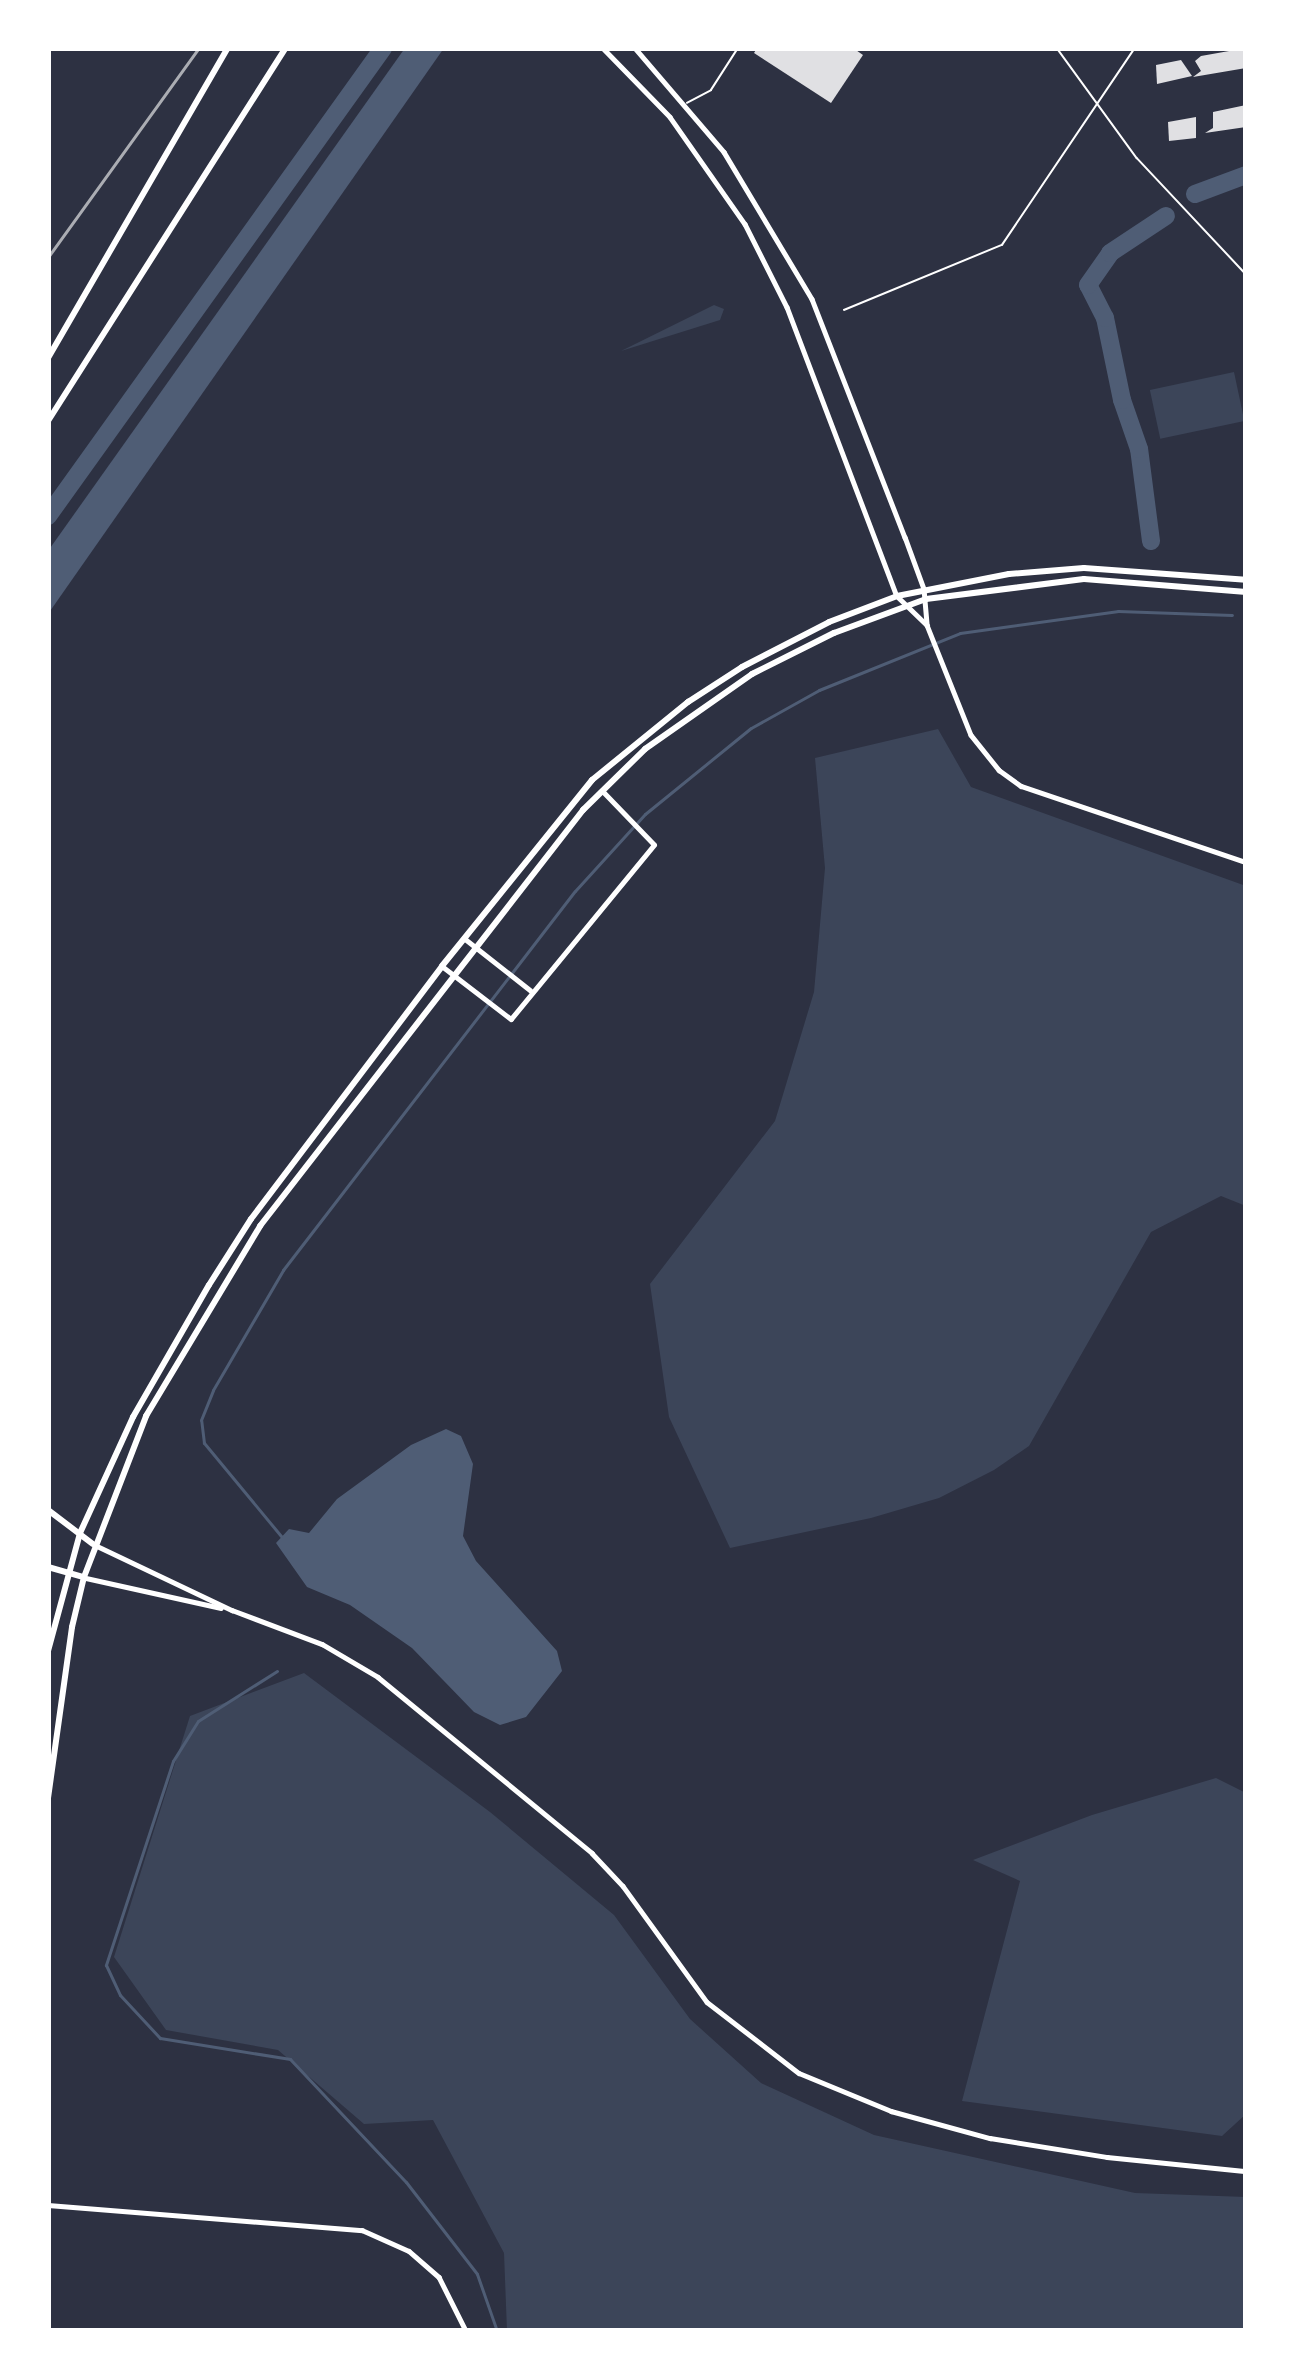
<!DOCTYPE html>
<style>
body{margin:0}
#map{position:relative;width:1294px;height:2379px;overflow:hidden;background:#2d3142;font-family:"Alegreya Sans",sans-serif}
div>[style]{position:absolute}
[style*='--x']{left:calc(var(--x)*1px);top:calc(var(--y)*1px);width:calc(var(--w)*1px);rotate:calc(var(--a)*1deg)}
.green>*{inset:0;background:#3c4559;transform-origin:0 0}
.water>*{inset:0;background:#4f5d75}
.stream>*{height:3px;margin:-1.5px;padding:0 1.5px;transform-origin:1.5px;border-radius:1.5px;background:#4f5d75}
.river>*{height:18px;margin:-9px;padding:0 9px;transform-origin:9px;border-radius:9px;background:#4f5d75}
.building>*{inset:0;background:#e0e0e3}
.service>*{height:1.5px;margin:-0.75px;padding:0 0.75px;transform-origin:0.75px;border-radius:0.75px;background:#fff}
.minor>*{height:4.5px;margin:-2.25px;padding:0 2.25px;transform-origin:2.25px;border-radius:2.25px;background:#fff}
.tertiary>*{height:4.5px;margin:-2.25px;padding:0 2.25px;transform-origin:2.25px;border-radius:2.25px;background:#fff}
.secondary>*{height:6px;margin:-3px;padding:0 3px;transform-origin:3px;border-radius:3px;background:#fff}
.primary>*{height:6px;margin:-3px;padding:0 3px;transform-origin:3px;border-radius:3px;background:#fff}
.rail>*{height:3px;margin:-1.5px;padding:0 1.5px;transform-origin:1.5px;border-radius:1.5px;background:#abadb3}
span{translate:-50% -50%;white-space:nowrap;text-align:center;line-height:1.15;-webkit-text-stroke:9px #fff;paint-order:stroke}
.frame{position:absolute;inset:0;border:51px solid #fff;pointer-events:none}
</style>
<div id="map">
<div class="green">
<div style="clip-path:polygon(714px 305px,724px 309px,720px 320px,621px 351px)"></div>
<div style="left:1234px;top:372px;width:50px;height:86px;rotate:78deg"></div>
<div style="clip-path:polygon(938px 729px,971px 787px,1246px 886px,1246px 1206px,1221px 1196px,1151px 1232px,1029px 1446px,994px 1470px,939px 1498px,871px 1518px,730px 1548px,669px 1417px,650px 1284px,775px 1121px,814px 992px,825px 868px,815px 758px)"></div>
<div style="clip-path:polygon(304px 1673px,490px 1812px,614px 1915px,690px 2019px,761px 2083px,874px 2135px,1135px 2193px,1246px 2197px,1246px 2331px,507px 2331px,504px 2253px,433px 2120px,364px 2124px,278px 2050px,166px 2030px,114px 1957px,190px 1716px)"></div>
<div style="clip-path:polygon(1216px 1778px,1246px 1793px,1246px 2114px,1222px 2136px,962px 2101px,1020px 1881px,973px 1860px,1092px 1815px)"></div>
</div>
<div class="water">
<div style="clip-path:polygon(405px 48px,444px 48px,48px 614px,48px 551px)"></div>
<div style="clip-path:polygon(446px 1429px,461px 1436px,473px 1464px,463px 1536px,476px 1561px,557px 1651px,562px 1671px,526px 1717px,500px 1725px,474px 1712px,412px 1648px,350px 1605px,307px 1587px,276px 1543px,289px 1529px,309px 1533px,337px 1499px,411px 1445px)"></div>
</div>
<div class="stream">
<div style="--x:281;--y:1536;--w:121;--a:-129.6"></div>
<div style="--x:204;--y:1443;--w:23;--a:-97"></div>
<div style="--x:201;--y:1420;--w:32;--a:-68"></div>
<div style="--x:213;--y:1390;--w:139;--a:-59.7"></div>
<div style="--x:283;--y:1270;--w:478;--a:-52.4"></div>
<div style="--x:575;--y:891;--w:104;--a:-47.7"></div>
<div style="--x:645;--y:814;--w:136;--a:-39.1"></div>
<div style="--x:751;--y:728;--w:78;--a:-29.2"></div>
<div style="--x:819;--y:690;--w:152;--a:-22"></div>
<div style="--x:960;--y:633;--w:160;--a:-7.9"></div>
<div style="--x:1118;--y:611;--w:114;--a:2"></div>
<div style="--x:277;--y:1671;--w:93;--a:147.7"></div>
<div style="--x:198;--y:1721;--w:47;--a:122"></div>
<div style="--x:173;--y:1761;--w:215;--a:108.2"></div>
<div style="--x:106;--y:1965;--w:33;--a:65"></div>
<div style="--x:120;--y:1995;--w:59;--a:47.1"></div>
<div style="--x:160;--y:2038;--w:132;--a:9.2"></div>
<div style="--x:290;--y:2059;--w:169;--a:46.7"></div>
<div style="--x:406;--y:2182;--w:116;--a:52.3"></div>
<div style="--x:477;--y:2274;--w:60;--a:70.7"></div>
</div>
<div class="river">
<div style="--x:1195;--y:194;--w:54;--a:-20.4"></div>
<div style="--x:48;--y:516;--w:576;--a:-54.4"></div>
<div style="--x:1151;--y:541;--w:93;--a:-97.4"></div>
<div style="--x:1139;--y:449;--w:52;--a:-109.1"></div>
<div style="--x:1122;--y:400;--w:84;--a:-101.7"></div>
<div style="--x:1105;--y:318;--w:37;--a:-117"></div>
<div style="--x:1088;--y:285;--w:39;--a:-55"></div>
<div style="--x:1110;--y:253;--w:67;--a:-33.5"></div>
</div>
<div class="building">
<div style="clip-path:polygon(757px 48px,853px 48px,863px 55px,831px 103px,754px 53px)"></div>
<div style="clip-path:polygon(1246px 48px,1246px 68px,1193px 77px,1201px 71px,1195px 61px,1201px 56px)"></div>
<div style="clip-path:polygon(1181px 60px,1192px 76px,1157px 84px,1156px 65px)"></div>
<div style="clip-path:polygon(1246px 105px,1246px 127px,1205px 133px,1213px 128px,1213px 112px)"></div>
<div style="clip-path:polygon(1196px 117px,1196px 138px,1169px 141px,1168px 122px)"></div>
</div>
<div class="service">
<div style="--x:1057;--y:48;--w:136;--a:54"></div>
<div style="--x:1137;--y:158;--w:159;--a:46.8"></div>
<div style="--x:687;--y:103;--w:27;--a:-28"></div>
<div style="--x:711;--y:90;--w:50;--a:-57.3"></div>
<div style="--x:844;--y:310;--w:171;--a:-22.4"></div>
<div style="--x:1002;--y:245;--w:238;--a:-56"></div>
</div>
<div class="minor">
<div style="--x:464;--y:938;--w:84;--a:38.2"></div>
<div style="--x:442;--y:966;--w:87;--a:37.5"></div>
<div style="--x:511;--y:1019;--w:225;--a:-50.6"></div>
<div style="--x:654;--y:845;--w:75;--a:-133.9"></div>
<div style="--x:95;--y:1545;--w:152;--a:25.4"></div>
<div style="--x:232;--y:1610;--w:96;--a:20.7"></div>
<div style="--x:322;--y:1644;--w:65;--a:30.5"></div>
<div style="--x:378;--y:1677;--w:277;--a:39.4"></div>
<div style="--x:592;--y:1853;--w:45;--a:46.8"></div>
<div style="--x:623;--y:1886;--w:143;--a:54.1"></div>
<div style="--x:707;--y:2002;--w:116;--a:37.7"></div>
<div style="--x:799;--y:2073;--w:100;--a:22.4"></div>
<div style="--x:891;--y:2111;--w:103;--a:15.3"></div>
<div style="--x:990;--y:2138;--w:119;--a:9.2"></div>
<div style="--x:1107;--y:2157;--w:140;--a:5.8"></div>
<div style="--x:86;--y:1578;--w:138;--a:12.5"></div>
<div style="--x:48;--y:2205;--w:315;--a:4.6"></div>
<div style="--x:362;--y:2230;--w:51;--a:24.1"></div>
<div style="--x:409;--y:2251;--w:40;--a:41"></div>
<div style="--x:439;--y:2277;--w:60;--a:63.4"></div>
</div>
<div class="tertiary">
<div style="--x:603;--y:48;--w:96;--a:45.8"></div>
<div style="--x:670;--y:117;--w:131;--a:55"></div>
<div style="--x:745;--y:224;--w:93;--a:63.2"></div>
<div style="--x:787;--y:307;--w:309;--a:69.2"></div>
<div style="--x:897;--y:596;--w:42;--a:44"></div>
<div style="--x:635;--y:48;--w:137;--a:49.4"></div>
<div style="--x:724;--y:152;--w:171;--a:59.1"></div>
<div style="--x:812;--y:299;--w:256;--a:68.7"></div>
<div style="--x:905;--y:537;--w:55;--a:69.9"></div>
<div style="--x:924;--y:589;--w:36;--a:85"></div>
<div style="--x:927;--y:625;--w:118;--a:68.2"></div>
<div style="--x:971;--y:735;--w:45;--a:51.3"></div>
<div style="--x:999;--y:770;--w:27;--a:36"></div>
<div style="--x:1021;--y:786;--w:237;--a:18.7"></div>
</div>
<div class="secondary">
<div style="--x:48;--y:1510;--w:56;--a:37.1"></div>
<div style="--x:48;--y:1567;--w:37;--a:16"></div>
<div style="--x:48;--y:1651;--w:122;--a:-74.8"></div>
<div style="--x:80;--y:1533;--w:128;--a:-65.4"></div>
<div style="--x:133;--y:1417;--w:152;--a:-60.1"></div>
<div style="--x:209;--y:1285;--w:78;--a:-57.5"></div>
<div style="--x:251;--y:1219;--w:317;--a:-52.9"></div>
<div style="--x:442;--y:966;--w:239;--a:-51.1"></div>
<div style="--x:592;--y:780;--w:124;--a:-39.1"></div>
<div style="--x:688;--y:702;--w:64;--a:-32.9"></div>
<div style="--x:742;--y:667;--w:98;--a:-27.3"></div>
<div style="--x:829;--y:622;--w:73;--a:-20.9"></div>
<div style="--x:897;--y:596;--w:114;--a:-11.1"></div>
<div style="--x:1009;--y:574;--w:75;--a:-4.6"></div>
<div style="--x:1084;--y:568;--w:162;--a:4.2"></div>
<div style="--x:48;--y:1798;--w:173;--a:-82"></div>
<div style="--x:72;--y:1627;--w:51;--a:-76.5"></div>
<div style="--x:84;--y:1577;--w:173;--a:-68.9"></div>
<div style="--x:146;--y:1416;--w:222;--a:-59"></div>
<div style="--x:260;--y:1226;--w:527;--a:-52.17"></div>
<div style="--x:583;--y:810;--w:87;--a:-44.5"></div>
<div style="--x:645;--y:749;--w:131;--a:-35"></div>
<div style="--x:752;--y:674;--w:92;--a:-26.6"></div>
<div style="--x:834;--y:633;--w:98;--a:-20.3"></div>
<div style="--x:926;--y:599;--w:159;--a:-7.2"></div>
<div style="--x:1084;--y:579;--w:163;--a:4.6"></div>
</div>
<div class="primary">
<div style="--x:48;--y:358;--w:358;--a:-59.9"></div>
<div style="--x:48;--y:421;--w:442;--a:-57.5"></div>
</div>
<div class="rail">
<div style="--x:48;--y:257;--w:258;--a:-54.2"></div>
</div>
<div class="frame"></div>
</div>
